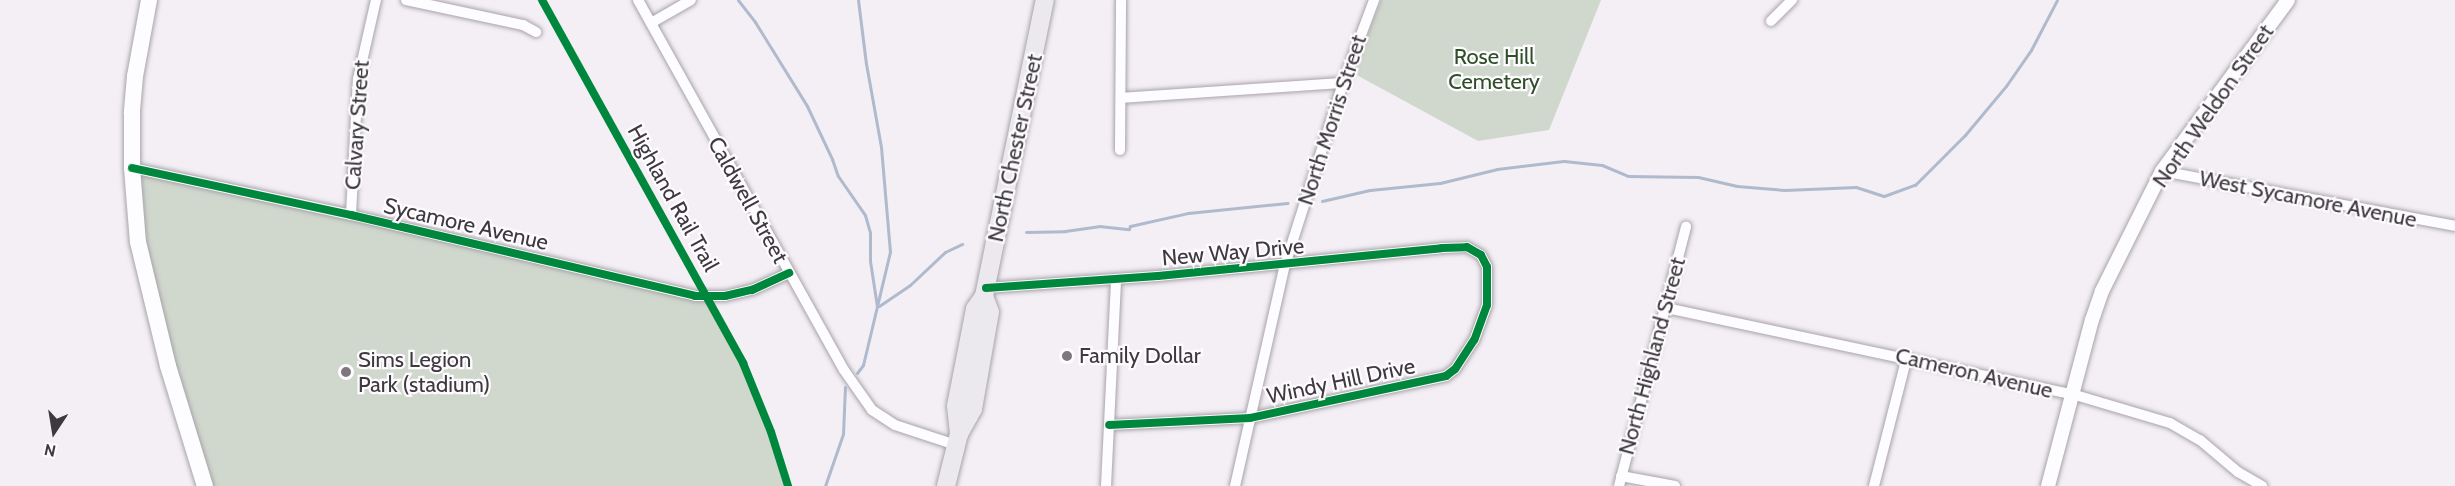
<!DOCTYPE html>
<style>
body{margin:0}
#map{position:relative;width:2455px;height:486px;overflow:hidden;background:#f4eef5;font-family:Cabin,sans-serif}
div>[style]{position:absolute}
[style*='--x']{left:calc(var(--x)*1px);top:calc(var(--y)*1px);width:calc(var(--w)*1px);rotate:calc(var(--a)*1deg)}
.green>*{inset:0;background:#d0d8ce}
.stream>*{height:3px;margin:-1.5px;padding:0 1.5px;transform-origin:1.5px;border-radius:1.5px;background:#afbacd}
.roads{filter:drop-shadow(0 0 2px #a8a4a9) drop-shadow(0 0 2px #a8a4a9)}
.minor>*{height:10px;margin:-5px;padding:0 5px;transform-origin:5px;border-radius:5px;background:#fdfcfe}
.tertiary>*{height:14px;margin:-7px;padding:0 7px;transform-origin:7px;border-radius:7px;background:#fdfcfe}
.secondary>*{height:16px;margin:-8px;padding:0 8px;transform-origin:8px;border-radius:8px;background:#fdfcfe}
.primary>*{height:18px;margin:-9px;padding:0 9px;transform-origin:9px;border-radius:9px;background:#ebe9ee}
.cycleway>*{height:8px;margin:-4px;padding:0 4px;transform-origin:4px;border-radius:4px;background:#00873e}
.dots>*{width:16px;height:16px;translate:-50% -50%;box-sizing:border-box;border:3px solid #fdfbfe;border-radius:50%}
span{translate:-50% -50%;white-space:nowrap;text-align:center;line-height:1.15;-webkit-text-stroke:4.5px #fdfbfe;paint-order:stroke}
.park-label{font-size:22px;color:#304f29}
.street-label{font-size:22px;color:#3d393e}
.poi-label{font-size:22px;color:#3d393e}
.left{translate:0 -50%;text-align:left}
.north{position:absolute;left:24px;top:402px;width:60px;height:60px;-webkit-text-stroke:4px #fdfbfe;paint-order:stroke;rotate:192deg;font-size:16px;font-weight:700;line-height:24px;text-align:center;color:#3d393e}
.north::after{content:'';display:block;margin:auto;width:21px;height:27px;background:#3d393e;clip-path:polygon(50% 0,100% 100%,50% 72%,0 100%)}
</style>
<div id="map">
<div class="green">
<div style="clip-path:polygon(1381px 0,1601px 0,1549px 130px,1478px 141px,1353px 73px)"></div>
<div style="clip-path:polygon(132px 168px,707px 296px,757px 395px,788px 486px,205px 486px,168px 366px)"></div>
</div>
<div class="stream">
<div style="--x:738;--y:0;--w:28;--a:52"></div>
<div style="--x:755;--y:22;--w:99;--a:58.2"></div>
<div style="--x:807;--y:106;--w:59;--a:64.7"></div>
<div style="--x:832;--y:159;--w:18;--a:71"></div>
<div style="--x:838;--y:176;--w:47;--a:55.3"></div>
<div style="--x:865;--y:215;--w:18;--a:74"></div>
<div style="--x:870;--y:232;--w:29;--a:90"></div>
<div style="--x:870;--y:261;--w:46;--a:81.2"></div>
<div style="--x:1322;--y:201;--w:49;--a:-12.9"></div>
<div style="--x:1370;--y:190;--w:70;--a:-5.7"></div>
<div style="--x:1440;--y:183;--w:59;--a:-13.8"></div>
<div style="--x:1497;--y:169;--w:67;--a:-6.8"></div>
<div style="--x:1564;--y:161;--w:38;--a:6"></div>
<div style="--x:1602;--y:165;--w:28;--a:23"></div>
<div style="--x:1628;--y:176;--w:70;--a:0.8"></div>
<div style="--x:1698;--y:177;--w:40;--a:13"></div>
<div style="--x:1737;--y:186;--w:48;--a:4.8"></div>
<div style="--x:1785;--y:190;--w:71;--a:-2.4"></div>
<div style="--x:1856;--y:187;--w:29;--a:18"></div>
<div style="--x:1884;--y:196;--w:33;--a:-20"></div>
<div style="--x:1915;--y:185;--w:71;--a:-45"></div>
<div style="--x:1965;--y:135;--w:64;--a:-50.1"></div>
<div style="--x:2006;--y:86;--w:44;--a:-55.2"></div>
<div style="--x:2031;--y:50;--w:56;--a:-62.5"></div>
<div style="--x:1026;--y:232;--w:39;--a:-1"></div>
<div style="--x:1065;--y:231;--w:34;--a:-8"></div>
<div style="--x:1099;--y:226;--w:30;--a:6"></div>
<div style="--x:1129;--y:229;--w:3;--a:-72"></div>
<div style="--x:1130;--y:226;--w:59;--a:-12.6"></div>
<div style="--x:1188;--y:213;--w:100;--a:-5.8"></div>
<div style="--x:879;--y:306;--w:37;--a:-34"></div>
<div style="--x:910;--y:285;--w:48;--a:-43.3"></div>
<div style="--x:945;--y:252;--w:19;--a:-25"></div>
<div style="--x:857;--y:373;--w:10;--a:-53"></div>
<div style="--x:863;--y:365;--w:116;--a:-76.6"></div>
<div style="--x:890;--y:252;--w:105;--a:-94.9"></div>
<div style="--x:881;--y:147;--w:84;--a:-100.2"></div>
<div style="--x:866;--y:64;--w:64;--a:-97.1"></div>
<div style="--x:825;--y:486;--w:55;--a:-70.9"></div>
<div style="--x:843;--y:434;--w:47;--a:-87.6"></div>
</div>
<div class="roads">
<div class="minor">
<div style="--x:406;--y:0;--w:120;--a:12.1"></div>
<div style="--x:523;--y:25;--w:15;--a:28"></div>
<div style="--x:638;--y:0;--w:423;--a:60.9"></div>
<div style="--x:844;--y:370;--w:49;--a:55"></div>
<div style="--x:872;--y:410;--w:27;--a:33"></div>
<div style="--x:895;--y:425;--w:64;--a:18.2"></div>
<div style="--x:1771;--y:21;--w:30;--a:-45"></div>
<div style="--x:651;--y:23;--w:46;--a:-29.9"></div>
<div style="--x:1121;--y:98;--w:223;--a:-3.9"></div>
<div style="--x:1120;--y:150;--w:150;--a:-89.6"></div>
<div style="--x:132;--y:168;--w:224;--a:12.1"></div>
<div style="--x:351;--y:215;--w:353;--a:13.2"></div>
<div style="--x:695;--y:296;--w:30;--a:0"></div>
<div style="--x:725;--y:296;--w:28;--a:-13"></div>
<div style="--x:752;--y:290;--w:41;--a:-24.7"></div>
<div style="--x:2162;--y:171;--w:298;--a:10.6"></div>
<div style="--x:351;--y:215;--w:136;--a:-87.1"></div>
<div style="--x:358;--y:79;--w:81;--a:-77.2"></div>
<div style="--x:986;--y:288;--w:172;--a:-4"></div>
<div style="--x:1158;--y:276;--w:285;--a:-5.6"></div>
<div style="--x:1442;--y:248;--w:25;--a:-2"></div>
<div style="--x:1467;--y:247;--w:16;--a:30"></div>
<div style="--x:1481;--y:255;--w:13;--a:63"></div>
<div style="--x:1487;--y:267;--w:38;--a:90"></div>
<div style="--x:1487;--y:305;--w:37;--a:110"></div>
<div style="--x:1474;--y:340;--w:35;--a:123"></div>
<div style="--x:1455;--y:369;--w:11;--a:142"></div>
<div style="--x:1446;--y:376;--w:200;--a:167.9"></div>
<div style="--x:1250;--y:418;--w:141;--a:177.2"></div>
<div style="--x:1666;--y:308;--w:415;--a:12"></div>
<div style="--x:2072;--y:394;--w:102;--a:16.5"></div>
<div style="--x:2170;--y:423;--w:34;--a:30"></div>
<div style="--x:2200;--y:440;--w:50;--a:40.1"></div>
<div style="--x:2238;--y:472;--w:28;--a:30"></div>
<div style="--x:1621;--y:476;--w:55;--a:10.5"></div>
<div style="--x:1106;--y:486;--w:206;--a:-87.2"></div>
<div style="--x:1235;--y:486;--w:227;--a:-77.3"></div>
<div style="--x:1285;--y:265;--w:191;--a:-72.3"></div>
<div style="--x:1343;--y:83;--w:89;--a:-69.5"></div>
<div style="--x:1619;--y:486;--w:268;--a:-75.5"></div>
<div style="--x:1874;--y:486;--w:133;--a:-75.7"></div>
</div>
<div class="tertiary">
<div style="--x:2048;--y:486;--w:172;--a:-75.2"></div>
<div style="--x:2092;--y:320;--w:31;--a:-71"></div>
<div style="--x:2102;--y:291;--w:134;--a:-63.4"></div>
<div style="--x:2162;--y:171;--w:212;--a:-53.6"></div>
</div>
<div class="secondary">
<div style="--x:149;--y:0;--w:77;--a:100.4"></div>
<div style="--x:135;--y:76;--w:38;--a:95"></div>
<div style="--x:132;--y:114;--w:54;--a:90"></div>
<div style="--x:132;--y:168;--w:74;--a:85.4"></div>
<div style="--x:138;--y:242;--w:128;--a:76.4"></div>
<div style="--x:168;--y:366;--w:126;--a:72.9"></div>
</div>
<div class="primary">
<div style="--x:959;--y:434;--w:28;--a:-96"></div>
<div style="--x:956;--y:406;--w:99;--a:-78.9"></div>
<div style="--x:975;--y:309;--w:16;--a:-55"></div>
<div style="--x:984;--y:296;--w:302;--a:-78.4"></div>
<div style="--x:946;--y:486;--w:54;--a:-76"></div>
<div style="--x:959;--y:434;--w:29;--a:-61"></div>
<div style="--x:973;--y:409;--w:98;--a:-80.1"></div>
<div style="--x:990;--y:312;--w:17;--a:-111"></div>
</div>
</div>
<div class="cycleway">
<div style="--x:542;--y:0;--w:415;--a:61"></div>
<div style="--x:743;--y:363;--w:74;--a:67.9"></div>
<div style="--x:771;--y:432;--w:57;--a:72.5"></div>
<div style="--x:132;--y:168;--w:224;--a:12.1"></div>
<div style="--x:351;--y:215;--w:353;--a:13.2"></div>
<div style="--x:695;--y:296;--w:30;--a:0"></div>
<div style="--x:725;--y:296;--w:28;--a:-13"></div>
<div style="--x:752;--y:290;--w:41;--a:-24.7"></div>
<div style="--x:986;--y:288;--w:172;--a:-4"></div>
<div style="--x:1158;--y:276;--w:285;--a:-5.6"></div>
<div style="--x:1442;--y:248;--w:25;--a:-2"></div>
<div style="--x:1467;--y:247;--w:16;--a:30"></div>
<div style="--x:1481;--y:255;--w:13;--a:63"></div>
<div style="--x:1487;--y:267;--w:38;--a:90"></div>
<div style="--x:1487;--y:305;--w:37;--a:110"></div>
<div style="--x:1474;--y:340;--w:35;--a:123"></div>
<div style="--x:1455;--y:369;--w:11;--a:142"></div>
<div style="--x:1446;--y:376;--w:200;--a:167.9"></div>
<div style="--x:1250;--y:418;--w:141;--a:177.2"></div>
</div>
<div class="dots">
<div style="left:1067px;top:356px;background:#7d787e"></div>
<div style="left:346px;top:372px;background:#7d787e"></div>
</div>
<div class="park-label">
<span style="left:1494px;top:69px">Rose Hill<br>Cemetery</span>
</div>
<div class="street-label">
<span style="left:2213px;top:106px;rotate:-55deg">North Weldon Street</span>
<span style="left:1332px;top:120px;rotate:-72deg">North Morris Street</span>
<span style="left:357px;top:125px;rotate:-86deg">Calvary Street</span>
<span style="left:1015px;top:148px;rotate:-78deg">North Chester Street</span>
<span style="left:673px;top:198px;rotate:61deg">Highland Rail Trail</span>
<span style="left:2308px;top:199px;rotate:11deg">West Sycamore Avenue</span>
<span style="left:748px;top:200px;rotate:61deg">Caldwell Street</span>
<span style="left:466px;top:224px;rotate:13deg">Sycamore Avenue</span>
<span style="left:1233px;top:252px;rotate:-5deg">New Way Drive</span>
<span style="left:1652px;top:356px;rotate:-75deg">North Highland Street</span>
<span style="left:1974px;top:373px;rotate:13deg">Cameron Avenue</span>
<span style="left:1341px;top:381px;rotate:-12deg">Windy Hill Drive</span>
</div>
<div class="poi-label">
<span class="left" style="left:1079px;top:356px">Family Dollar</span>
<span class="left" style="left:358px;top:372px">Sims Legion<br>Park (stadium)</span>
</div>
<div class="north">N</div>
</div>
